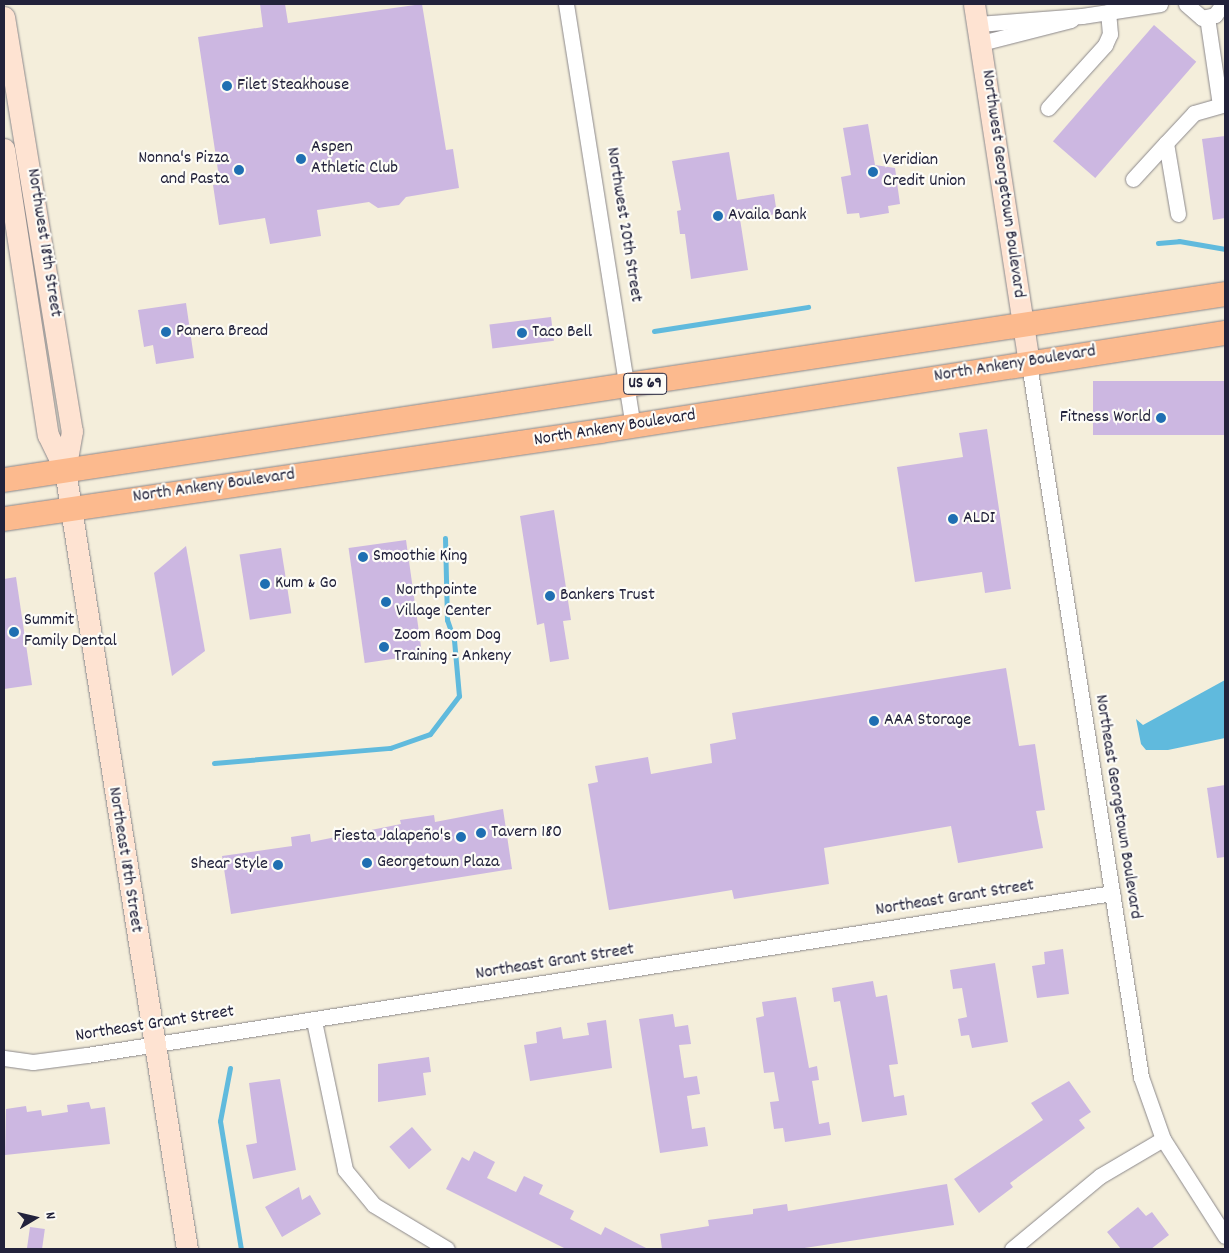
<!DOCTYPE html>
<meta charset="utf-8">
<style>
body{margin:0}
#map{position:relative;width:1229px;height:1253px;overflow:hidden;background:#f4eedb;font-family:Dekko,sans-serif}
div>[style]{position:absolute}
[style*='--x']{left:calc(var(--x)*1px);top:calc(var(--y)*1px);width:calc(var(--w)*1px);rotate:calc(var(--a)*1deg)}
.water>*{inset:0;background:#60badd}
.stream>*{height:5px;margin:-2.5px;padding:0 2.5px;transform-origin:2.5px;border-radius:2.5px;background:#60badd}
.building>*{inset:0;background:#ccb7e1;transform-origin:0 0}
.roads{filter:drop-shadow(0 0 1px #8b888b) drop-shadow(0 0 1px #8b888b)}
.street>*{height:15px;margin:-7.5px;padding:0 7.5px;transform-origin:7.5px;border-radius:7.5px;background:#fff}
.secondary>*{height:21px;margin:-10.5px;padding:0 10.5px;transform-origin:10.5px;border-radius:10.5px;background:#fee3d2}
.primary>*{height:24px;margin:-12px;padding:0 12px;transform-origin:12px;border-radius:12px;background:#fcba8e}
.dots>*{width:14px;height:14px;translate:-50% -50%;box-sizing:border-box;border:2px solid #fdfcf7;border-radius:50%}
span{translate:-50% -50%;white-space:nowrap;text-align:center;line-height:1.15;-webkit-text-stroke:4.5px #fdfcf7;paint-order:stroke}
.shield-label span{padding:1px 4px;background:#fdfcf7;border:1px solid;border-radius:4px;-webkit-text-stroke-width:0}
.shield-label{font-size:16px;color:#22223b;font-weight:700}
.poi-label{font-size:18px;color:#22223b}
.left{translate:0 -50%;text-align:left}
.right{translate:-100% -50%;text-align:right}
.street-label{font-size:18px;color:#22223b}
.frame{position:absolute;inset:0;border:5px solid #22223b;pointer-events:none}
.north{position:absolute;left:10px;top:1193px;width:50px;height:50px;-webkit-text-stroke:4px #fdfcf7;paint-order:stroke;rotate:81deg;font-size:14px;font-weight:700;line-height:20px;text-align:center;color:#22223b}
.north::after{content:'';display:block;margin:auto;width:18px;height:22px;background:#22223b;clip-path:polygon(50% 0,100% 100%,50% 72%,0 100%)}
</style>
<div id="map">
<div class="water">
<div style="clip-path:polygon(1225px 680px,1225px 738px,1168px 750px,1146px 750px,1141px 744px,1136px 719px,1143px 725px)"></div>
</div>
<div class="stream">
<div style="--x:1158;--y:243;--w:21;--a:-5"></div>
<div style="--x:1179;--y:241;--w:47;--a:9.9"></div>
<div style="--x:654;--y:331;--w:156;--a:-8.9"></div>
<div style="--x:214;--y:763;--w:177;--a:-4.9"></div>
<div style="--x:390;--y:748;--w:42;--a:-19.3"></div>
<div style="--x:430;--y:734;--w:48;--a:-52.7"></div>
<div style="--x:459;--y:696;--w:56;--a:-95.1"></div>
<div style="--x:454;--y:640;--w:21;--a:-109"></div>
<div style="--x:447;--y:620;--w:82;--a:-91.4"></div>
<div style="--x:230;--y:1068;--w:54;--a:100.7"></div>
<div style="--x:220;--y:1121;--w:130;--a:80.7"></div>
</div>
<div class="building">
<div style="clip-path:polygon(260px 4px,285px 4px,288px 23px,422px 4px,446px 150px,453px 149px,459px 188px,406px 197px,399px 205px,378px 208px,369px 202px,317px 210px,321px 236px,270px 244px,265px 218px,219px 225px,213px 185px,220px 184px,198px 37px,263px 27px)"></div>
<div style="left:1154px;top:25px;width:56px;height:154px;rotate:41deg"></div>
<div style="clip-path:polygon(868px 124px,875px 165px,895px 168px,900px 204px,888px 206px,889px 213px,860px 218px,859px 213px,847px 214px,841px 177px,851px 175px,843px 128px)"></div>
<div style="clip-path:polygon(1225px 136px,1225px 218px,1213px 220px,1202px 139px)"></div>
<div style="clip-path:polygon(729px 152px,737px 200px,774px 194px,777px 214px,740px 219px,748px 270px,691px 279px,685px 234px,680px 234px,677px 211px,681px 210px,672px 161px)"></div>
<div style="clip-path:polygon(186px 303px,194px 358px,156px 364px,153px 345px,144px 347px,138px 310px)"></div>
<div style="left:551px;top:317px;width:24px;height:62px;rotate:83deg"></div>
<div style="left:1225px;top:381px;width:54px;height:132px;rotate:90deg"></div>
<div style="clip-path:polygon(987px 429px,1011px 589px,985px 593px,982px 572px,915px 582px,897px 467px,963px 457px,959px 433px)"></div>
<div style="clip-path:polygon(554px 510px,571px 620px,563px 621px,569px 659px,550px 662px,544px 623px,537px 625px,520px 516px)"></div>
<div style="left:406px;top:540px;width:116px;height:58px;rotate:82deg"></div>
<div style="clip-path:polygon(186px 546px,205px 651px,172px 676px,154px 573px)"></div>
<div style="left:281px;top:548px;width:66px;height:42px;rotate:81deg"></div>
<div style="clip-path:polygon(16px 577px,32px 685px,4px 689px,4px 579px)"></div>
<div style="clip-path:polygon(1006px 668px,1019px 746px,1035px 744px,1045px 810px,1036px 811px,1043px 848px,958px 863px,951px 826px,824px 848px,829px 884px,734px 899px,732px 890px,609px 910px,588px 784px,598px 782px,595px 766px,648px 757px,651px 774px,712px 763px,710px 744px,736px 739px,732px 713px)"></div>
<div style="clip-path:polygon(1225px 785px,1225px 857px,1217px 858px,1207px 788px)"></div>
<div style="clip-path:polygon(503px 809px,512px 869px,231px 914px,222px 856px,292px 846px,291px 837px,310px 834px,311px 842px,401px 824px,400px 820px,434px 815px,435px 822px)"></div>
<div style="clip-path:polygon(1063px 949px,1069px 994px,1037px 998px,1032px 966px,1045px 964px,1044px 952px)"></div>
<div style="clip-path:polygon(995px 963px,1008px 1042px,972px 1048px,969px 1035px,961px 1036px,958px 1019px,967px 1017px,962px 988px,953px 989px,950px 970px)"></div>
<div style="clip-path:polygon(873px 981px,876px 997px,887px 995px,898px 1064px,889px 1065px,894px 1097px,904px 1095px,907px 1115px,862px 1122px,840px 1001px,834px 1002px,832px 988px)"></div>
<div style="clip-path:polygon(796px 997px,809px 1068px,817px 1066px,819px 1080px,812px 1081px,819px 1124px,829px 1122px,831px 1135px,785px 1142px,783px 1128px,774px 1129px,770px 1102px,779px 1101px,774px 1072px,764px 1073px,756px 1018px,764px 1016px,762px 1002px)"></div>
<div style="clip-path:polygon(673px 1014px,675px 1027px,688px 1025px,691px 1044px,679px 1045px,684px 1078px,697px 1076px,700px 1094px,687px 1096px,692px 1129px,705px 1127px,708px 1146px,660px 1153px,639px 1019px)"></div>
<div style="clip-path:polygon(606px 1020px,612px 1068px,530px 1081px,524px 1045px,537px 1043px,536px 1032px,561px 1027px,563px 1039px,589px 1035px,587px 1023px)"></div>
<div style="clip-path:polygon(429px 1057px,431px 1072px,423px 1073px,426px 1095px,378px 1102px,378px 1064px)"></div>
<div style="clip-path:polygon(280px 1079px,296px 1170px,253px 1179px,246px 1145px,257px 1143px,249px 1083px)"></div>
<div style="clip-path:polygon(1069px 1081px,1091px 1112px,1079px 1120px,1085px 1128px,1010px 1183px,1013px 1187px,979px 1213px,954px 1179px,1043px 1120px,1031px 1103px)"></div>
<div style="clip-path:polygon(89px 1102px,91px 1109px,105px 1107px,110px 1144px,5px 1155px,6px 1109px,26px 1106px,27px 1112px,41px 1110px,42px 1116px,68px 1112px,67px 1105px)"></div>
<div style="left:412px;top:1127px;width:30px;height:30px;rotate:49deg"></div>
<div style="clip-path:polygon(474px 1151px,495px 1162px,487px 1178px,516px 1192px,524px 1176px,543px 1185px,539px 1194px,574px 1211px,570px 1219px,601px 1235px,605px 1227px,648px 1249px,566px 1249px,446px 1189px,462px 1157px,469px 1161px)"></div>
<div style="clip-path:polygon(947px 1184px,954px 1225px,798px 1249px,662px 1249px,660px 1234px,709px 1226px,708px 1220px,753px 1214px,753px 1209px,787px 1204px,788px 1211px)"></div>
<div style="clip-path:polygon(299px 1187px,302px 1200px,310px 1195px,321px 1214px,282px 1237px,265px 1207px)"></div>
<div style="clip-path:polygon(1138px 1207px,1146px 1216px,1152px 1212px,1169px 1235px,1151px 1249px,1121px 1249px,1107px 1232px)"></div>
<div style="left:30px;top:1227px;width:15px;height:22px;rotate:8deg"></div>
</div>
<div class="roads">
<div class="street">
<div style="--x:566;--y:4;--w:426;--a:81"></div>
<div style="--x:1186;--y:4;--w:21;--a:41"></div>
<div style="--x:1202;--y:18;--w:13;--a:-13"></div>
<div style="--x:1215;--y:15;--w:14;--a:-54"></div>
<div style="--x:1207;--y:17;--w:89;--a:81.6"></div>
<div style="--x:978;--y:24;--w:104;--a:-4.4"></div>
<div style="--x:1082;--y:16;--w:79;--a:-8.7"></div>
<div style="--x:981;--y:43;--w:93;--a:-14.3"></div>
<div style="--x:1048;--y:108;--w:85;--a:-47.9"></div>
<div style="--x:1105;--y:45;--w:12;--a:-66"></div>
<div style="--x:1110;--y:34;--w:22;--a:-95"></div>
<div style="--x:1133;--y:179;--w:49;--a:-47.5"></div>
<div style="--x:1178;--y:214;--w:72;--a:-99.6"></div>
<div style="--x:1166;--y:143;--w:41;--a:-47"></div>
<div style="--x:1194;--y:113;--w:32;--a:-16"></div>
<div style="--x:1029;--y:364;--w:722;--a:81.07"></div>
<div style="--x:1141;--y:1077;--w:66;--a:70.5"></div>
<div style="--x:1163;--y:1139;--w:115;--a:57.4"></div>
<div style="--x:314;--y:1021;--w:152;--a:78.2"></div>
<div style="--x:345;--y:1170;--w:45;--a:50.4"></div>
<div style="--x:374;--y:1205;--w:85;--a:31.1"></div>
<div style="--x:4;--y:1058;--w:29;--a:8"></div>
<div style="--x:33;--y:1062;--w:54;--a:-7.4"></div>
<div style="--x:87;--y:1055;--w:1038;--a:-8.98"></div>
<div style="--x:1012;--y:1249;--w:114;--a:-39.7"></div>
<div style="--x:1100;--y:1176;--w:73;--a:-30.4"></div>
</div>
<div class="secondary">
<div style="--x:974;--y:4;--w:364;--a:81.3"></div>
<div style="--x:4;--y:17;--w:420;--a:80.7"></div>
<div style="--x:72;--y:431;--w:40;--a:100"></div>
<div style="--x:4;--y:149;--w:289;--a:81.3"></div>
<div style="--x:48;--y:435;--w:39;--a:64"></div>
<div style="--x:65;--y:470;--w:788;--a:81.1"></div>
</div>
<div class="primary">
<div style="--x:4;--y:480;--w:1235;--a:-8.66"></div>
<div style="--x:4;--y:519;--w:603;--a:-8.39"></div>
<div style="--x:601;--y:431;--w:632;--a:-8.93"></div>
</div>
</div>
<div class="dots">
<div style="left:227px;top:86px;background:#1f6fb2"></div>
<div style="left:301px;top:159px;background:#1f6fb2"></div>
<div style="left:239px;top:170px;background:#1f6fb2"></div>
<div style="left:873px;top:172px;background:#1f6fb2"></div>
<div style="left:718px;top:216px;background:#1f6fb2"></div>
<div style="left:166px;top:332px;background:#1f6fb2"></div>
<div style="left:522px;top:333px;background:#1f6fb2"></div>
<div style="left:1161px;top:418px;background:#1f6fb2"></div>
<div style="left:953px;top:519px;background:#1f6fb2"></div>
<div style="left:363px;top:557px;background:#1f6fb2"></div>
<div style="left:265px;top:584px;background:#1f6fb2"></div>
<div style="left:550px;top:596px;background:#1f6fb2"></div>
<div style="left:386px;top:602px;background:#1f6fb2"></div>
<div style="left:14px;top:632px;background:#1f6fb2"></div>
<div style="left:384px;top:647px;background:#1f6fb2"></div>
<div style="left:874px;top:721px;background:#1f6fb2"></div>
<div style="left:481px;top:833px;background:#1f6fb2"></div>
<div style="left:461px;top:837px;background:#1f6fb2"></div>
<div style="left:367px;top:863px;background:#1f6fb2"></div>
<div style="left:278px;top:865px;background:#1f6fb2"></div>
</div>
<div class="shield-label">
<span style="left:645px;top:384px">US 69</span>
</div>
<div class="poi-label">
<span class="left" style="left:237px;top:86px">Filet Steakhouse</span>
<span class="left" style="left:311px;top:159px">Aspen<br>Athletic Club</span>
<span class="right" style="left:229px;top:170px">Nonna's Pizza<br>and Pasta</span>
<span class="left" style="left:883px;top:172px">Veridian<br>Credit Union</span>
<span class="left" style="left:728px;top:216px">Availa Bank</span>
<span class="left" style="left:176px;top:332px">Panera Bread</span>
<span class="left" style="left:532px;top:333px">Taco Bell</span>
<span class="right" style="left:1151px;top:418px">Fitness World</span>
<span class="left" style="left:963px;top:519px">ALDI</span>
<span class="left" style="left:373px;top:557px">Smoothie King</span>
<span class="left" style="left:275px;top:584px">Kum &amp; Go</span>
<span class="left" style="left:396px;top:602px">Northpointe<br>Village Center</span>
<span class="left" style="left:560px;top:596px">Bankers Trust</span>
<span class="left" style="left:24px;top:632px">Summit<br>Family Dental</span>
<span class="left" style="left:394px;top:647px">Zoom Room Dog<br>Training - Ankeny</span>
<span class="left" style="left:884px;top:721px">AAA Storage</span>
<span class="left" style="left:491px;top:833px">Tavern 180</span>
<span class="right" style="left:451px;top:837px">Fiesta Jalapeño's</span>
<span class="left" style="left:377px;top:863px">Georgetown Plaza</span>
<span class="right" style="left:268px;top:865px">Shear Style</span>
</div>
<div class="street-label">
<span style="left:1002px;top:184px;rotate:82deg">Northwest Georgetown Boulevard</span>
<span style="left:623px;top:225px;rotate:81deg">Northwest 20th Street</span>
<span style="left:43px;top:243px;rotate:81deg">Northwest 18th Street</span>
<span style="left:1015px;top:365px;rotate:-9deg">North Ankeny Boulevard</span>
<span style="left:615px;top:429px;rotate:-9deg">North Ankeny Boulevard</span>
<span style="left:214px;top:487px;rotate:-8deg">North Ankeny Boulevard</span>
<span style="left:1117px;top:807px;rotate:81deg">Northeast Georgetown Boulevard</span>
<span style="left:124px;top:860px;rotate:81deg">Northeast 18th Street</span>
<span style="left:955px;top:899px;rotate:-9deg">Northeast Grant Street</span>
<span style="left:555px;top:963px;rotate:-9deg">Northeast Grant Street</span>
<span style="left:155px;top:1025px;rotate:-9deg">Northeast Grant Street</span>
</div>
<div class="frame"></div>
<div class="north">N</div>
</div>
